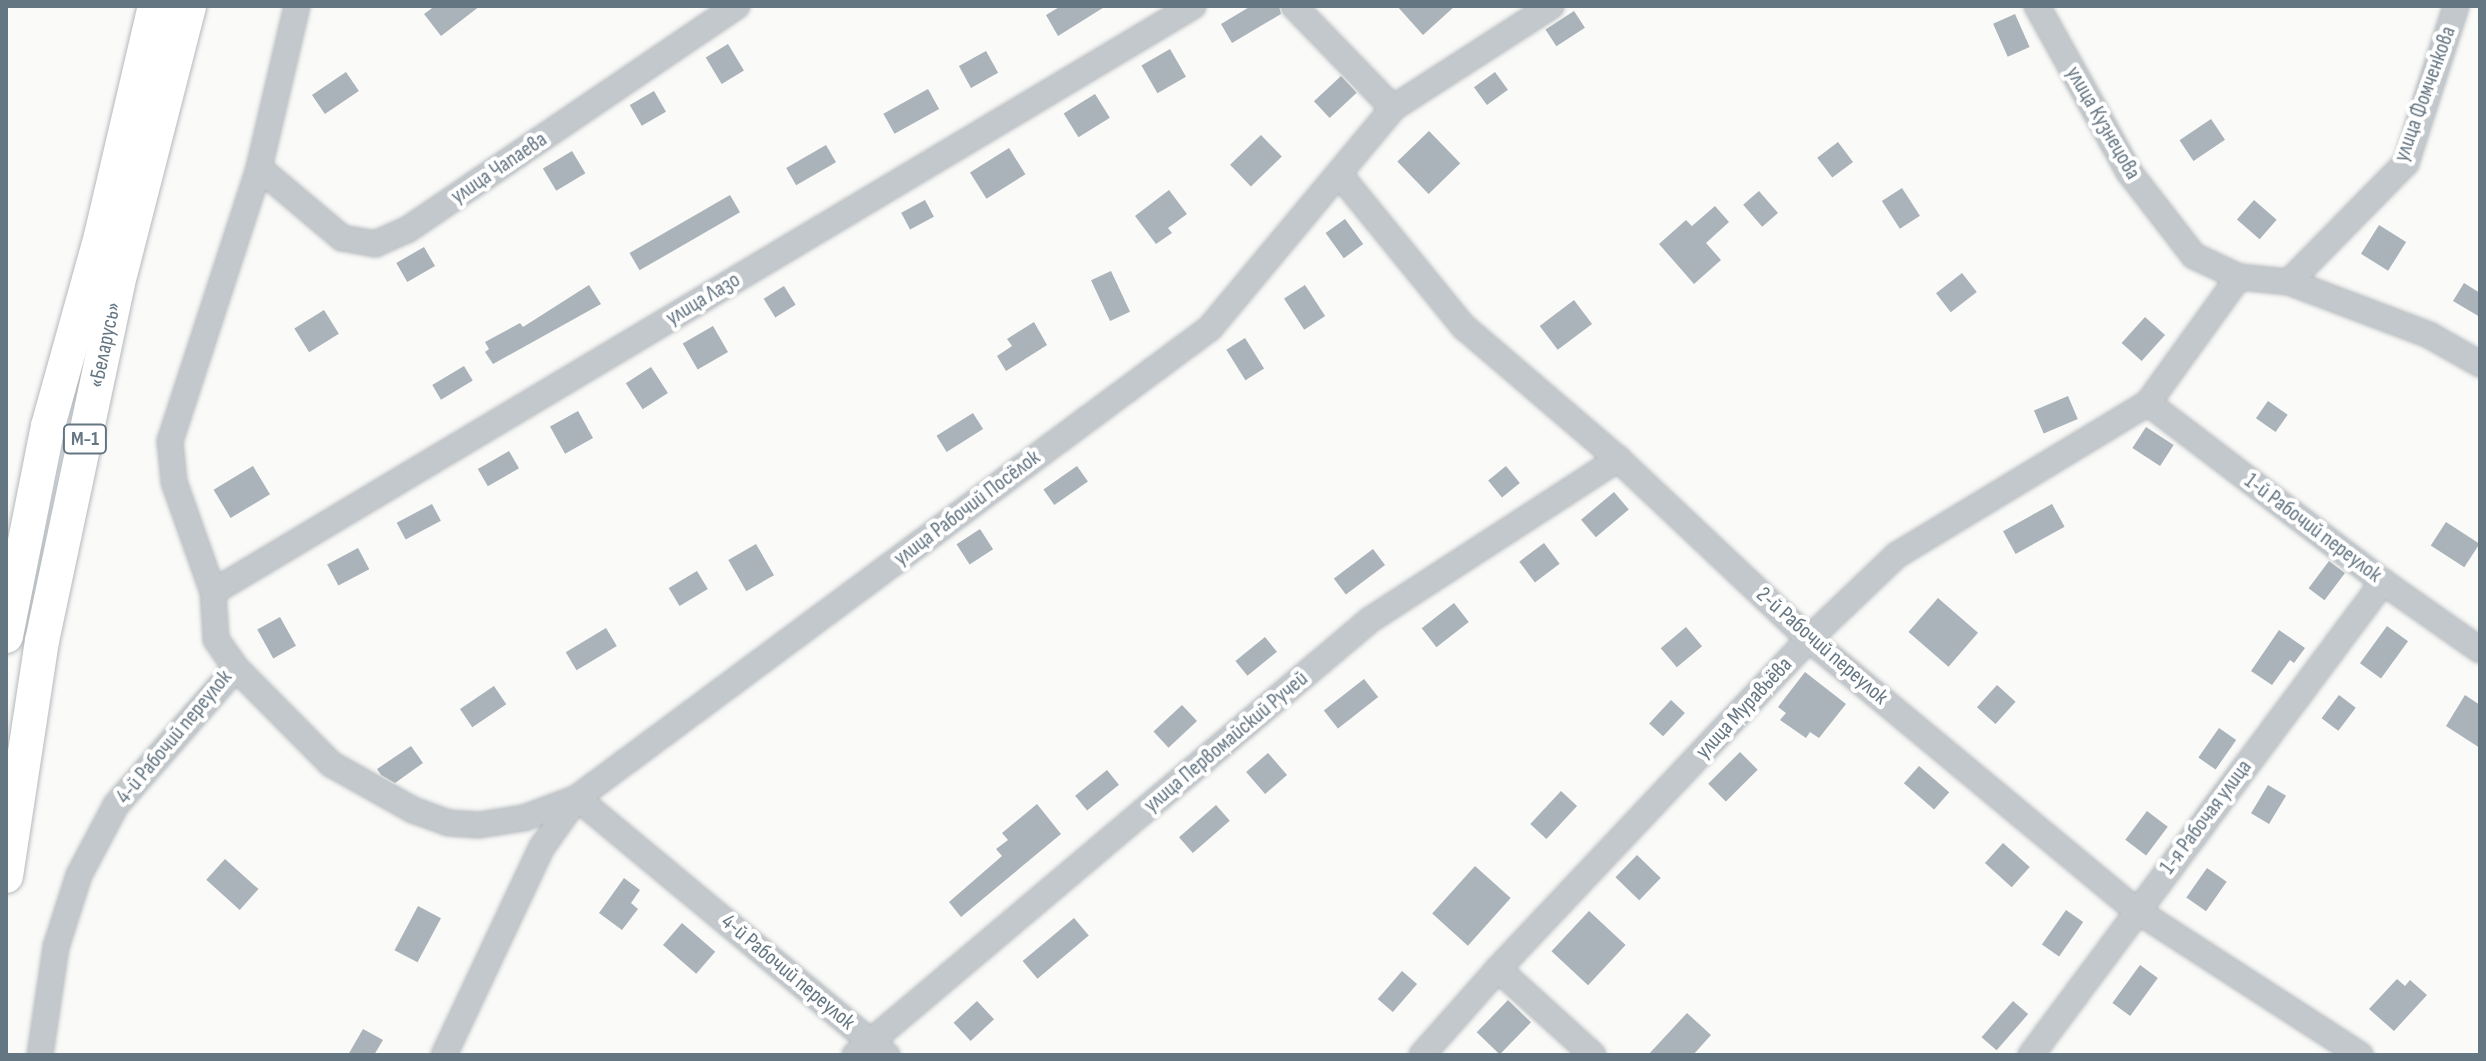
<!DOCTYPE html>
<meta charset="utf-8">
<style>
body{margin:0}
#map{position:relative;width:2486px;height:1061px;overflow:hidden;background:#fafaf8;font-family:"Sofia Sans Condensed",sans-serif}
div>[style]{position:absolute}
[style*='--x']{left:calc(var(--x)*1px);top:calc(var(--y)*1px);width:calc(var(--w)*1px);rotate:calc(var(--a)*1deg)}
.building>*{inset:0;background:#aab3b9;transform-origin:0 0}
.roads{filter:drop-shadow(0 0 2px #b4b9bd) drop-shadow(0 0 2px #b4b9bd)}
.minor>*{height:24px;margin:-12px;padding:0 12px;transform-origin:12px;border-radius:12px;background:#c3c8cc}
.highway>*{height:34px;margin:-17px;padding:0 17px;transform-origin:17px;border-radius:17px;background:#fff}
span{translate:-50% -50%;white-space:nowrap;text-align:center;line-height:1.15;-webkit-text-stroke:8px #fff;paint-order:stroke}
.shield-label span{padding:2px 6px;background:#fff;border:2px solid;border-radius:6px;-webkit-text-stroke-width:0}
.shield-label{font-size:20px;color:#657683;font-weight:700}
.street-label{font-size:22px;color:#657683}
.frame{position:absolute;inset:0;border:8px solid #657683;pointer-events:none}
</style>
<div id="map">
<div class="building">
<div style="clip-path:polygon(435px 6px,480px 6px,441px 36px,424px 14px)"></div>
<div style="clip-path:polygon(1061px 6px,1106px 6px,1058px 36px,1046px 15px)"></div>
<div style="clip-path:polygon(1251px 6px,1279px 6px,1281px 14px,1232px 43px,1221px 24px)"></div>
<div style="clip-path:polygon(1397px 6px,1455px 6px,1423px 35px)"></div>
<div style="left:1574px;top:11px;width:20px;height:34px;rotate:57deg"></div>
<div style="left:2015px;top:14px;width:36px;height:24px;rotate:66deg"></div>
<div style="left:728px;top:44px;width:31px;height:26px;rotate:59deg"></div>
<div style="left:1170px;top:49px;width:32px;height:33px;rotate:60deg"></div>
<div style="left:986px;top:51px;width:25px;height:31px;rotate:61deg"></div>
<div style="left:346px;top:72px;width:23px;height:41px;rotate:56deg"></div>
<div style="left:1495px;top:72px;width:22px;height:26px;rotate:54deg"></div>
<div style="left:1341px;top:76px;width:23px;height:37px;rotate:47deg"></div>
<div style="left:928px;top:89px;width:23px;height:51px;rotate:61deg"></div>
<div style="left:654px;top:91px;width:24px;height:28px;rotate:60deg"></div>
<div style="left:1095px;top:94px;width:28px;height:37px;rotate:58deg"></div>
<div style="left:2211px;top:119px;width:25px;height:38px;rotate:56deg"></div>
<div style="left:1429px;top:131px;width:45px;height:44px;rotate:46deg"></div>
<div style="left:1261px;top:135px;width:30px;height:43px;rotate:46deg"></div>
<div style="left:1838px;top:142px;width:25px;height:26px;rotate:53deg"></div>
<div style="left:826px;top:145px;width:20px;height:46px;rotate:60deg"></div>
<div style="left:1009px;top:148px;width:31px;height:46px;rotate:58deg"></div>
<div style="left:572px;top:151px;width:26px;height:34px;rotate:59deg"></div>
<div style="left:1902px;top:188px;width:33px;height:24px;rotate:57deg"></div>
<div style="clip-path:polygon(1169px 190px,1187px 214px,1168px 228px,1172px 233px,1156px 244px,1135px 216px)"></div>
<div style="left:1759px;top:191px;width:29px;height:21px;rotate:49deg"></div>
<div style="left:730px;top:195px;width:20px;height:116px;rotate:60deg"></div>
<div style="left:925px;top:200px;width:19px;height:27px;rotate:62deg"></div>
<div style="left:2254px;top:200px;width:30px;height:26px;rotate:41deg"></div>
<div style="clip-path:polygon(1715px 206px,1729px 222px,1706px 243px,1721px 260px,1694px 284px,1659px 244px,1686px 220px,1692px 226px)"></div>
<div style="left:1345px;top:219px;width:31px;height:24px;rotate:54deg"></div>
<div style="left:2379px;top:225px;width:32px;height:34px;rotate:32deg"></div>
<div style="left:424px;top:247px;width:22px;height:32px;rotate:60deg"></div>
<div style="left:1111px;top:271px;width:45px;height:22px;rotate:65deg"></div>
<div style="left:1962px;top:273px;width:24px;height:33px;rotate:52deg"></div>
<div style="clip-path:polygon(2464px 283px,2480px 293px,2480px 317px,2453px 301px)"></div>
<div style="clip-path:polygon(589px 285px,601px 304px,493px 364px,485px 352px,489px 349px,485px 342px,520px 323px,523px 327px)"></div>
<div style="left:1305px;top:285px;width:37px;height:25px;rotate:57deg"></div>
<div style="left:784px;top:286px;width:22px;height:24px;rotate:58deg"></div>
<div style="left:1574px;top:300px;width:30px;height:43px;rotate:53deg"></div>
<div style="left:324px;top:310px;width:28px;height:35px;rotate:58deg"></div>
<div style="left:2145px;top:317px;width:27px;height:35px;rotate:42deg"></div>
<div style="clip-path:polygon(1034px 322px,1047px 345px,1006px 371px,997px 356px,1012px 346px,1007px 339px)"></div>
<div style="left:713px;top:326px;width:30px;height:35px;rotate:60deg"></div>
<div style="left:1245px;top:338px;width:36px;height:22px;rotate:58deg"></div>
<div style="left:464px;top:366px;width:17px;height:37px;rotate:59deg"></div>
<div style="left:651px;top:367px;width:31px;height:30px;rotate:57deg"></div>
<div style="left:2068px;top:396px;width:25px;height:37px;rotate:67deg"></div>
<div style="left:2268px;top:401px;width:24px;height:21px;rotate:35deg"></div>
<div style="left:578px;top:411px;width:31px;height:32px;rotate:61deg"></div>
<div style="left:973px;top:413px;width:19px;height:43px;rotate:58deg"></div>
<div style="left:2146px;top:427px;width:33px;height:25px;rotate:33deg"></div>
<div style="left:509px;top:451px;width:20px;height:36px;rotate:60deg"></div>
<div style="left:253px;top:466px;width:33px;height:46px;rotate:59deg"></div>
<div style="left:1077px;top:466px;width:19px;height:41px;rotate:55deg"></div>
<div style="left:1506px;top:466px;width:22px;height:23px;rotate:51deg"></div>
<div style="left:1614px;top:492px;width:23px;height:43px;rotate:50deg"></div>
<div style="left:432px;top:504px;width:19px;height:40px;rotate:62deg"></div>
<div style="left:2052px;top:504px;width:26px;height:56px;rotate:61deg"></div>
<div style="left:2446px;top:522px;width:40px;height:28px;rotate:33deg"></div>
<div style="left:980px;top:529px;width:24px;height:28px;rotate:57deg"></div>
<div style="left:1544px;top:543px;width:26px;height:31px;rotate:53deg"></div>
<div style="left:756px;top:544px;width:36px;height:32px;rotate:60deg"></div>
<div style="left:358px;top:548px;width:24px;height:35px;rotate:62deg"></div>
<div style="left:1373px;top:549px;width:20px;height:49px;rotate:53deg"></div>
<div style="left:2329px;top:561px;width:20px;height:34px;rotate:37deg"></div>
<div style="left:697px;top:571px;width:21px;height:33px;rotate:59deg"></div>
<div style="left:1938px;top:598px;width:53px;height:45px;rotate:41deg"></div>
<div style="left:1454px;top:603px;width:24px;height:41px;rotate:52deg"></div>
<div style="left:280px;top:617px;width:33px;height:26px;rotate:61deg"></div>
<div style="left:2387px;top:626px;width:26px;height:46px;rotate:36deg"></div>
<div style="left:1686px;top:627px;width:25px;height:33px;rotate:50deg"></div>
<div style="left:606px;top:628px;width:21px;height:47px;rotate:59deg"></div>
<div style="clip-path:polygon(2279px 630px,2305px 648px,2294px 663px,2290px 660px,2272px 685px,2251px 671px)"></div>
<div style="left:1265px;top:637px;width:19px;height:38px;rotate:51deg"></div>
<div style="clip-path:polygon(1805px 672px,1846px 704px,1819px 738px,1810px 732px,1806px 738px,1780px 720px,1786px 713px,1778px 707px)"></div>
<div style="left:1364px;top:679px;width:23px;height:51px;rotate:52deg"></div>
<div style="left:1997px;top:685px;width:25px;height:30px;rotate:42deg"></div>
<div style="left:494px;top:686px;width:22px;height:41px;rotate:56deg"></div>
<div style="left:2339px;top:695px;width:21px;height:29px;rotate:37deg"></div>
<div style="clip-path:polygon(2465px 695px,2480px 705px,2480px 748px,2446px 726px)"></div>
<div style="left:1671px;top:700px;width:19px;height:32px;rotate:43deg"></div>
<div style="left:1182px;top:705px;width:22px;height:39px;rotate:47deg"></div>
<div style="left:2219px;top:728px;width:21px;height:36px;rotate:35deg"></div>
<div style="clip-path:polygon(411px 746px,423px 763px,395px 783px,381px 775px,377px 769px)"></div>
<div style="left:1740px;top:752px;width:25px;height:45px;rotate:45deg"></div>
<div style="left:1268px;top:753px;width:29px;height:29px;rotate:49deg"></div>
<div style="left:1919px;top:766px;width:40px;height:23px;rotate:41deg"></div>
<div style="left:1107px;top:770px;width:19px;height:41px;rotate:51deg"></div>
<div style="left:2268px;top:785px;width:21px;height:33px;rotate:31deg"></div>
<div style="left:1561px;top:791px;width:22px;height:45px;rotate:43deg"></div>
<div style="clip-path:polygon(1037px 804px,1061px 834px,961px 917px,949px 902px,1002px 856px,996px 849px,1008px 840px,1002px 833px)"></div>
<div style="left:1216px;top:805px;width:21px;height:49px;rotate:49deg"></div>
<div style="left:2147px;top:811px;width:26px;height:36px;rotate:37deg"></div>
<div style="left:2003px;top:843px;width:36px;height:27px;rotate:42deg"></div>
<div style="left:1637px;top:855px;width:33px;height:31px;rotate:44deg"></div>
<div style="left:225px;top:859px;width:45px;height:28px;rotate:42deg"></div>
<div style="left:1475px;top:866px;width:48px;height:64px;rotate:42deg"></div>
<div style="left:2207px;top:868px;width:24px;height:36px;rotate:35deg"></div>
<div style="clip-path:polygon(624px 878px,640px 890px,631px 903px,638px 909px,622px 930px,599px 913px)"></div>
<div style="left:418px;top:906px;width:26px;height:50px;rotate:28deg"></div>
<div style="left:2066px;top:910px;width:21px;height:42px;rotate:35deg"></div>
<div style="left:1589px;top:911px;width:50px;height:55px;rotate:43deg"></div>
<div style="left:1074px;top:918px;width:23px;height:67px;rotate:50deg"></div>
<div style="left:682px;top:923px;width:44px;height:29px;rotate:41deg"></div>
<div style="left:2140px;top:965px;width:22px;height:47px;rotate:36deg"></div>
<div style="left:1402px;top:971px;width:20px;height:37px;rotate:41deg"></div>
<div style="clip-path:polygon(2397px 979px,2405px 986px,2410px 980px,2427px 995px,2394px 1031px,2369px 1009px)"></div>
<div style="left:1508px;top:1000px;width:32px;height:45px;rotate:44deg"></div>
<div style="left:977px;top:1001px;width:25px;height:32px;rotate:47deg"></div>
<div style="left:2013px;top:1001px;width:20px;height:48px;rotate:41deg"></div>
<div style="clip-path:polygon(1687px 1013px,1711px 1035px,1693px 1055px,1648px 1055px)"></div>
<div style="clip-path:polygon(363px 1029px,383px 1040px,374px 1055px,348px 1055px)"></div>
</div>
<div class="roads">
<div class="minor">
<div style="--x:1294;--y:6;--w:142;--a:45.9"></div>
<div style="--x:2037;--y:6;--w:190;--a:61"></div>
<div style="--x:2129;--y:172;--w:106;--a:52.3"></div>
<div style="--x:2194;--y:256;--w:50;--a:25"></div>
<div style="--x:2239;--y:277;--w:50;--a:5.7"></div>
<div style="--x:2289;--y:282;--w:150;--a:20.7"></div>
<div style="--x:2429;--y:335;--w:59;--a:29.6"></div>
<div style="--x:259;--y:168;--w:109;--a:40.1"></div>
<div style="--x:342;--y:238;--w:34;--a:10"></div>
<div style="--x:375;--y:244;--w:35;--a:-24"></div>
<div style="--x:407;--y:230;--w:399;--a:-34.2"></div>
<div style="--x:1339;--y:174;--w:198;--a:50.8"></div>
<div style="--x:1464;--y:327;--w:203;--a:40.6"></div>
<div style="--x:1618;--y:459;--w:262;--a:43.3"></div>
<div style="--x:1809;--y:639;--w:425;--a:39.7"></div>
<div style="--x:2136;--y:910;--w:267;--a:32.9"></div>
<div style="--x:2289;--y:282;--w:167;--a:-45.5"></div>
<div style="--x:2406;--y:163;--w:165;--a:-72.3"></div>
<div style="--x:2148;--y:403;--w:295;--a:37.3"></div>
<div style="--x:2383;--y:582;--w:118;--a:35"></div>
<div style="--x:213;--y:592;--w:1142;--a:-30.88"></div>
<div style="--x:236;--y:668;--w:135;--a:45.3"></div>
<div style="--x:331;--y:764;--w:94;--a:29.3"></div>
<div style="--x:413;--y:810;--w:38;--a:20"></div>
<div style="--x:449;--y:823;--w:30;--a:4"></div>
<div style="--x:479;--y:825;--w:46;--a:-8.8"></div>
<div style="--x:524;--y:818;--w:57;--a:-20.7"></div>
<div style="--x:577;--y:798;--w:403;--a:39.7"></div>
<div style="--x:1498;--y:969;--w:128;--a:42.2"></div>
<div style="--x:40;--y:1055;--w:109;--a:-81.6"></div>
<div style="--x:56;--y:947;--w:76;--a:-72.3"></div>
<div style="--x:79;--y:875;--w:79;--a:-62.1"></div>
<div style="--x:116;--y:805;--w:182;--a:-48.8"></div>
<div style="--x:236;--y:668;--w:35;--a:-125"></div>
<div style="--x:216;--y:639;--w:47;--a:-93.7"></div>
<div style="--x:213;--y:592;--w:117;--a:-109.5"></div>
<div style="--x:174;--y:482;--w:41;--a:-95.6"></div>
<div style="--x:170;--y:441;--w:287;--a:-71.9"></div>
<div style="--x:259;--y:168;--w:166;--a:-76.8"></div>
<div style="--x:444;--y:1055;--w:230;--a:-64.8"></div>
<div style="--x:542;--y:847;--w:60;--a:-54.5"></div>
<div style="--x:577;--y:798;--w:788;--a:-36.59"></div>
<div style="--x:1210;--y:328;--w:286;--a:-50.2"></div>
<div style="--x:1393;--y:108;--w:188;--a:-32.8"></div>
<div style="--x:855;--y:1055;--w:674;--a:-40.19"></div>
<div style="--x:1370;--y:620;--w:296;--a:-33"></div>
<div style="--x:1422;--y:1055;--w:115;--a:-48.5"></div>
<div style="--x:1498;--y:969;--w:453;--a:-46.7"></div>
<div style="--x:1809;--y:639;--w:122;--a:-43.7"></div>
<div style="--x:1897;--y:555;--w:293;--a:-31.2"></div>
<div style="--x:2148;--y:403;--w:155;--a:-54.2"></div>
<div style="--x:2031;--y:1055;--w:590;--a:-53.34"></div>
</div>
<div class="highway">
<div style="--x:6;--y:636;--w:214;--a:-78.7"></div>
<div style="--x:48;--y:426;--w:197;--a:-74.4"></div>
<div style="--x:101;--y:236;--w:236;--a:-76.8"></div>
<div style="--x:6;--y:876;--w:238;--a:-81.3"></div>
<div style="--x:42;--y:641;--w:366;--a:-78"></div>
<div style="--x:118;--y:283;--w:286;--a:-75.6"></div>
</div>
</div>
<div class="shield-label">
<span style="left:85px;top:439px">М-1</span>
</div>
<div class="street-label">
<span style="left:2425px;top:94px;rotate:-70deg">улица Фомченкова</span>
<span style="left:2103px;top:123px;rotate:60deg">улица Кузнецова</span>
<span style="left:499px;top:168px;rotate:-34deg">улица Чапаева</span>
<span style="left:703px;top:299px;rotate:-31deg">улица Лазо</span>
<span style="left:105px;top:345px;rotate:-78deg">«Беларусь»</span>
<span style="left:967px;top:508px;rotate:-37deg">улица Рабочий Посёлок</span>
<span style="left:2313px;top:528px;rotate:37deg">1-й Рабочий переулок</span>
<span style="left:1822px;top:646px;rotate:41deg">2-й Рабочий переулок</span>
<span style="left:1744px;top:708px;rotate:-47deg">улица Муравьёва</span>
<span style="left:174px;top:737px;rotate:-50deg">4-й Рабочий переулок</span>
<span style="left:1226px;top:742px;rotate:-40deg">улица Первомайский Ручей</span>
<span style="left:2206px;top:817px;rotate:-53deg">1-я Рабочая улица</span>
<span style="left:788px;top:972px;rotate:40deg">4-й Рабочий переулок</span>
</div>
<div class="frame"></div>
</div>
